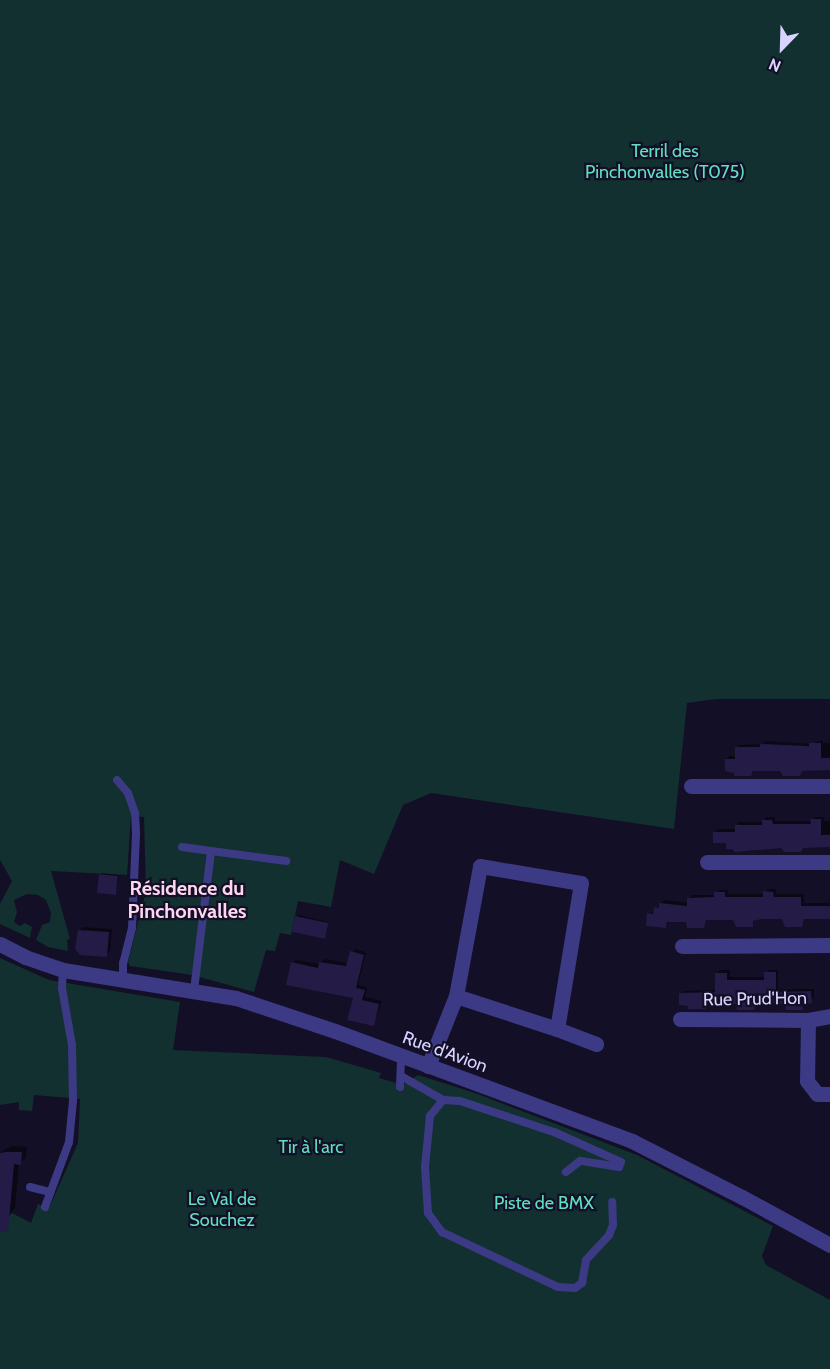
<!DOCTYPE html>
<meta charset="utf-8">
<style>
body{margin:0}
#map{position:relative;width:830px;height:1369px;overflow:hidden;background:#130f26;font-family:Cabin,sans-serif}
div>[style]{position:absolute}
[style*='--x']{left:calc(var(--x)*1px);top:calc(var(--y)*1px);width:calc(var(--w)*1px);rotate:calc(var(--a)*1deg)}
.green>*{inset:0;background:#12302f}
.shadow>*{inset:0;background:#0007}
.building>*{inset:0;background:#241b47;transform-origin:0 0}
.service>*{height:8px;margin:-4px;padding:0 4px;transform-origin:4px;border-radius:4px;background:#3d3a85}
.minor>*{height:15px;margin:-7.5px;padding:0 7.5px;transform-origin:7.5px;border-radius:7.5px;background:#3d3a85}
.tertiary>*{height:15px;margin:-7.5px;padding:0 7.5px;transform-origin:7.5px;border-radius:7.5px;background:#3d3a85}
span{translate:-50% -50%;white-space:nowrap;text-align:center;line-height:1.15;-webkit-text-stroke:4.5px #130f26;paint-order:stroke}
.park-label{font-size:18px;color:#5fe0c0}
.street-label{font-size:18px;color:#d9d4ff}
.neighbourhood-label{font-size:20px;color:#ffd6f0;font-weight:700}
.north{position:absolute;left:752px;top:18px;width:60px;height:60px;-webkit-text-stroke:4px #130f26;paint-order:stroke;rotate:203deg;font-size:16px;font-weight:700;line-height:24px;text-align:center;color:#d9d4ff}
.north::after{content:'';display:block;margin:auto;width:21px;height:27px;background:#d9d4ff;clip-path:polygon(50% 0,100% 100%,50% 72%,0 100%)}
</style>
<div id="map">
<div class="green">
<div style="clip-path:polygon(0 0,830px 0,830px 699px,716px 699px,687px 703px,674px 829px,431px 793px,403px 805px,374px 874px,340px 860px,331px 907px,298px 901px,291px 935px,280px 933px,275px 951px,266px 950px,254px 992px,192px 975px,130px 966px,128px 962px,146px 891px,144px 817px,131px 816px,127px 875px,51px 871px,70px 939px,67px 940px,68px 951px,48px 947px,36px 940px,42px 925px,50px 922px,51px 913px,46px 900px,38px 895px,27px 894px,14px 900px,17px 912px,14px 922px,20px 926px,25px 923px,32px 927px,30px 938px,0 924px,0 904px,12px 881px,0 860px)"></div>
<div style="clip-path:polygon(0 958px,49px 980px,180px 1002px,173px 1050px,326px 1057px,381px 1073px,379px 1078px,403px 1085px,418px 1075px,475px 1093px,637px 1155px,773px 1226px,762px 1256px,766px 1265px,830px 1300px,830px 1369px,0 1369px,0 1227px,12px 1213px,31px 1223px,38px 1204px,49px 1208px,78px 1143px,80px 1099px,34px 1095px,32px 1111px,19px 1110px,19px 1102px,0 1105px)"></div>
</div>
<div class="shadow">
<div style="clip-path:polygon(823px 740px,823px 743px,830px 743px,830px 768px,804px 769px,799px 775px,781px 770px,754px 771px,750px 775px,726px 760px,729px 756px,736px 756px,736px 748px,740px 745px,762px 744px,765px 741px,811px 744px)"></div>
<div style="clip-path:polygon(766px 817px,775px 817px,775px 821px,812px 821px,815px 817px,824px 817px,824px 821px,830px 821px,830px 846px,755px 848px,751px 851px,735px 851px,715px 832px,718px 829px,736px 829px,739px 822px,763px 822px)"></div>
<div style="clip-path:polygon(102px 873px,119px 875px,116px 893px,100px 875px)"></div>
<div style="clip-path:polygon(768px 889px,776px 889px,776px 894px,804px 894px,804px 903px,830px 903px,830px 917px,806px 917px,801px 925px,783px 918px,756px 919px,752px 926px,734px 918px,707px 919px,704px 926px,688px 920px,670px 920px,666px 927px,649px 914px,655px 911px,664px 900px,688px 903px,692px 895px,716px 895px,719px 890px,728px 890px,728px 894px,764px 894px)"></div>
<div style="clip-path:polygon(298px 915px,328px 922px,325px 937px,297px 917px)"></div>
<div style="clip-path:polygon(83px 927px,112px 929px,110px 951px,106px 955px,79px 931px)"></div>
<div style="clip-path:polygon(355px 949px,366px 952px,358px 985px,367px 987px,365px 997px,382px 1001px,373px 1025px,355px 997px,292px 963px,296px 960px,320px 964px,324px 959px,348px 963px)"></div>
<div style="clip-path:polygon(720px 970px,730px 970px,730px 977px,765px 977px,768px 970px,778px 970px,778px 989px,814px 989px,814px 998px,806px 1003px,803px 1009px,777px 1002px,759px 1002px,754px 1008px,681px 994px,684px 991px,717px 990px,716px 974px)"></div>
<div style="clip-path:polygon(12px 1146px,27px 1147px,26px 1158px,19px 1163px,15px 1208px,4px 1221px,0 1218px,0 1152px)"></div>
</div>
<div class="building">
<div style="clip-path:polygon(809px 743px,821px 743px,821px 758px,830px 758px,830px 770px,802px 771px,800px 776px,783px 776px,780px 771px,753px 771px,751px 776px,734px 776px,734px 773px,725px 771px,725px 759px,735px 759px,735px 747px,760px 747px,760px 744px,809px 746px)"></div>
<div style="clip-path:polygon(810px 819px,821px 819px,821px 835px,830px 835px,830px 847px,803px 848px,801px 852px,784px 852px,781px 848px,735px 852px,732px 849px,726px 849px,726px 843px,713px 843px,713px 832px,735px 832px,735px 825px,762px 825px,762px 820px,772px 820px,773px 824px,811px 824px)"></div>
<div style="left:99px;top:874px;width:19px;height:19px;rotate:6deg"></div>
<div style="clip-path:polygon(763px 891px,773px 892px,774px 897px,801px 897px,801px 906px,830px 906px,830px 919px,804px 919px,802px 927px,785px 927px,782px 919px,761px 919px,753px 921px,753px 927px,736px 927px,733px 920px,706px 920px,704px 928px,687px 928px,686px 922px,667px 922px,666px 928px,646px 926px,647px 913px,653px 914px,654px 907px,659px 908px,659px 903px,687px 906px,687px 898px,714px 897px,714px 892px,725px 892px,725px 897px,763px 897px)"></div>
<div style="left:295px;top:916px;width:34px;height:16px;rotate:12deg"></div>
<div style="clip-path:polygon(78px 930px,109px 932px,107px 957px,80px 955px,75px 949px)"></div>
<div style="clip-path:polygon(350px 951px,364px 955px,356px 988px,365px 990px,362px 1000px,379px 1004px,374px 1026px,347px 1020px,353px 998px,286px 985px,291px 962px,318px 968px,319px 962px,346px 966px)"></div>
<div style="clip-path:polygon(764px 972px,776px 972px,776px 992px,811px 991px,812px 1003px,803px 1005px,803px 1010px,786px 1010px,786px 1005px,777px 1003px,757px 1004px,754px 1010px,737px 1010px,735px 1004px,708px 1005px,705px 1009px,688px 1009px,688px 1006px,679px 1005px,679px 993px,715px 992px,715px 973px,727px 973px,727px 980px,764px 980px)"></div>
<div style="clip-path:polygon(5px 1152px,22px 1152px,21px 1165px,14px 1164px,8px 1232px,0 1231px,0 1153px)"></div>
</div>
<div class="service">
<div style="--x:117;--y:780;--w:17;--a:50"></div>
<div style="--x:128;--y:793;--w:21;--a:71"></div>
<div style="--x:135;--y:813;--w:21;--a:87"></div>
<div style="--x:136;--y:834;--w:94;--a:92.4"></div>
<div style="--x:132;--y:928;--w:36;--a:104"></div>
<div style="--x:123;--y:963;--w:16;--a:90"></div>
<div style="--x:182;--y:847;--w:29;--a:8"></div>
<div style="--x:194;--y:990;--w:140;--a:-83"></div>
<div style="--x:211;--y:851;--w:76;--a:7.6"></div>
<div style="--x:401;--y:1076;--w:48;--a:29.7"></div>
<div style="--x:443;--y:1100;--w:17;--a:3"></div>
<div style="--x:460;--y:1101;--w:99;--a:18.3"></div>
<div style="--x:554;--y:1132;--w:73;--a:24.1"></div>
<div style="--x:621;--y:1162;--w:5;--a:112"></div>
<div style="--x:619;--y:1167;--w:39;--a:-171"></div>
<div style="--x:580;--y:1161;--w:18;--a:142"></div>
<div style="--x:400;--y:1087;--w:30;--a:-88"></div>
<div style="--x:443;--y:1100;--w:21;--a:129"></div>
<div style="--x:430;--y:1116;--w:51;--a:95.6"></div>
<div style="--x:425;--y:1167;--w:46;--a:86.3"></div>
<div style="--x:428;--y:1213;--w:24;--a:54"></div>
<div style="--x:442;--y:1232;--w:128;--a:25.4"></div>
<div style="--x:558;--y:1287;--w:17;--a:3"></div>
<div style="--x:575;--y:1288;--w:9;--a:-36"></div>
<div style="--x:582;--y:1283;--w:23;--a:-80"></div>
<div style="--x:586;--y:1260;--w:34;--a:-47"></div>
<div style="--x:609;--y:1235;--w:11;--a:-68"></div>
<div style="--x:613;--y:1225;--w:23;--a:-92"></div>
<div style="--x:30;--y:1187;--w:21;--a:14"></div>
<div style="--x:45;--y:1207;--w:69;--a:-69.7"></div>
<div style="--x:69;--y:1142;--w:41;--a:-84.4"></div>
<div style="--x:73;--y:1101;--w:56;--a:-91"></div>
<div style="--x:72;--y:1045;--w:58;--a:-100"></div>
<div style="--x:62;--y:988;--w:18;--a:-87"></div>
</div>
<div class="minor">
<div style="--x:691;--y:786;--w:139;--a:0"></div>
<div style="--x:707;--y:862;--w:123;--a:0"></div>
<div style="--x:682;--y:946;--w:148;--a:-0.4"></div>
<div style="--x:680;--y:1019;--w:128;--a:0.4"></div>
<div style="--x:808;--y:1020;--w:22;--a:-10"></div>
<div style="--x:808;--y:1020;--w:61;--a:90.9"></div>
<div style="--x:807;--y:1081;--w:16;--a:52"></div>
<div style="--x:817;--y:1094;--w:13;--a:0"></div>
<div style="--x:557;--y:1029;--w:42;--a:21"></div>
<div style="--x:428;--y:1066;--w:75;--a:-68.2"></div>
<div style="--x:456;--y:996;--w:132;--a:-79.5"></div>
<div style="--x:480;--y:866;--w:102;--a:9.6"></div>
<div style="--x:581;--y:883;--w:148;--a:99.3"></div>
<div style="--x:557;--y:1029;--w:106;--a:-161.9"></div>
</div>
<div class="tertiary">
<div style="--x:0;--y:944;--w:28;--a:27"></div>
<div style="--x:25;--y:957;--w:40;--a:18.9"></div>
<div style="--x:63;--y:970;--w:175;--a:9.2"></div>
<div style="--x:236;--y:998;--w:104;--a:18.4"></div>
<div style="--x:335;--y:1031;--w:317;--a:20.3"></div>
<div style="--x:632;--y:1141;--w:123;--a:27"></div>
<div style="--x:742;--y:1197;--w:100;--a:28.6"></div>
</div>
<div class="park-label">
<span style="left:665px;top:162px">Terril des<br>Pinchonvalles (T075)</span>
<span style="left:311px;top:1147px">Tir à l'arc</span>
<span style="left:222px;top:1210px">Le Val de<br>Souchez</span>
<span style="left:544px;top:1203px">Piste de BMX</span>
</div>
<div class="street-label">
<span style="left:755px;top:999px;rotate:-1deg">Rue Prud'Hon</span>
<span style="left:445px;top:1052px;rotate:20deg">Rue d'Avion</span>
</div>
<div class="neighbourhood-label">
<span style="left:187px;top:900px">Résidence du<br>Pinchonvalles</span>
</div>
<div class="north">N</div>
</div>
